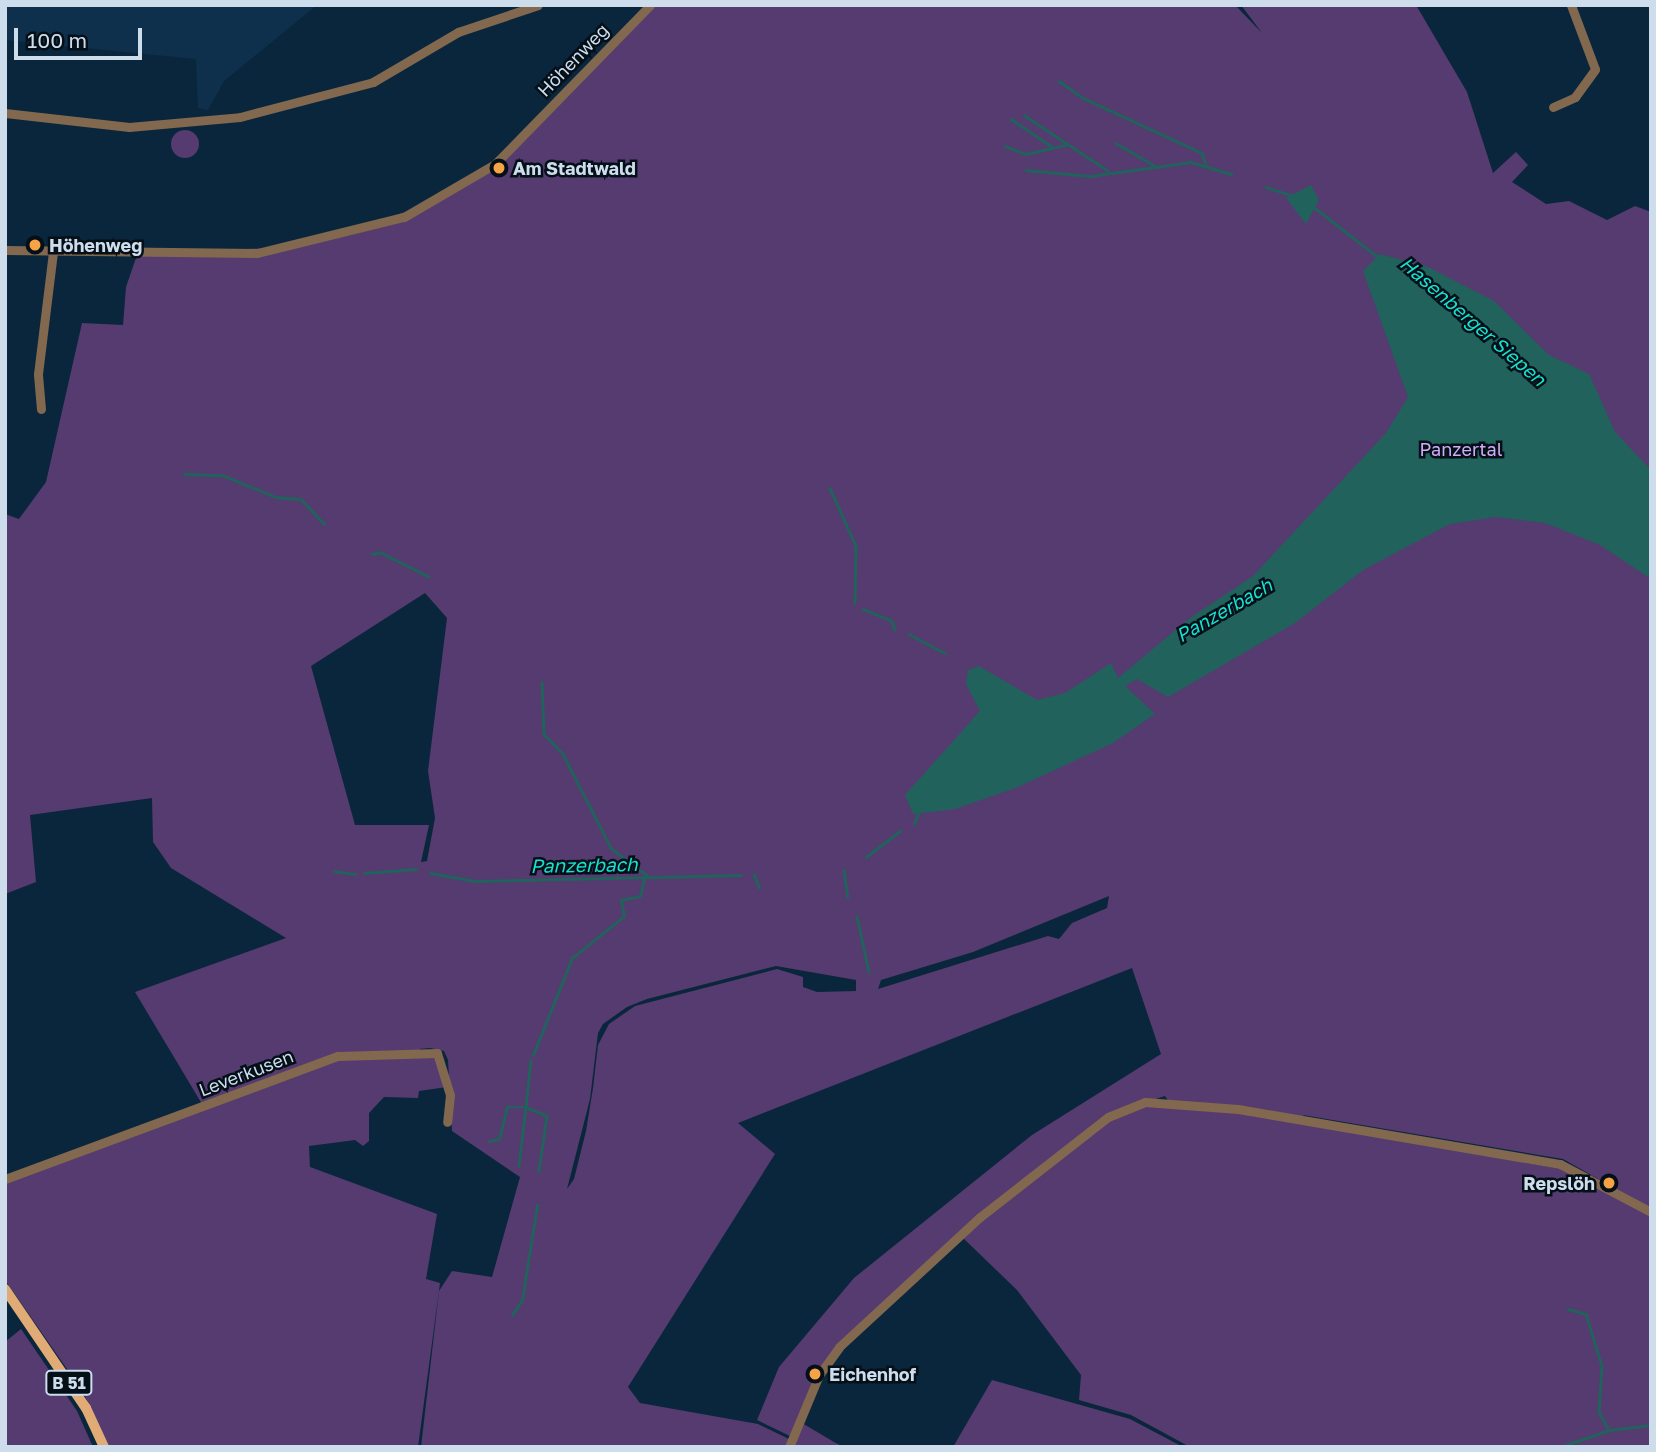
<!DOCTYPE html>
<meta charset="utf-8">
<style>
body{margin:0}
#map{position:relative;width:1656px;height:1452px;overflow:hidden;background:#0a263c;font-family:"Golos Text",sans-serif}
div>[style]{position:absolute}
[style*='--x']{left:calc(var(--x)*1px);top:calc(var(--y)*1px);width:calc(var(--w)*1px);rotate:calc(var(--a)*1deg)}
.built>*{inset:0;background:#0e304c}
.green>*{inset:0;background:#553b6f}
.round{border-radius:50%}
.water>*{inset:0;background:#21625c}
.stream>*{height:2.5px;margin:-1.25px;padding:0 1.25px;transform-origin:1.25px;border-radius:1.25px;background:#21625c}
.minor>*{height:9px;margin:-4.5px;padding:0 4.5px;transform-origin:4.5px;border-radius:4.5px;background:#81684e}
.major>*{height:10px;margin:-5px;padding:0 5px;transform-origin:5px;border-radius:5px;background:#e0ab75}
.dots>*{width:19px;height:19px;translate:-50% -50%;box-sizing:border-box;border:4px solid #040f18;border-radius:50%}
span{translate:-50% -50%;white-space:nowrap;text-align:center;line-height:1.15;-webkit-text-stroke:5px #040f18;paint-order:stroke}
.shield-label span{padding:2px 5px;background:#040f18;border:2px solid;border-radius:5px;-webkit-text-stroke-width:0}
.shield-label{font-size:16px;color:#cdddec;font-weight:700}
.street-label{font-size:18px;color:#cdddec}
.poi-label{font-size:18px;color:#cdddec;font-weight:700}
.left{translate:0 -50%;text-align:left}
.right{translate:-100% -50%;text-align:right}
.park-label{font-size:18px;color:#d0acf8}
.water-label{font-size:19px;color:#18dfcf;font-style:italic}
.frame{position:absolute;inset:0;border:7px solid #cdddec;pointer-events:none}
.scale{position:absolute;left:14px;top:28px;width:128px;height:32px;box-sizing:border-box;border:4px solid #cdddec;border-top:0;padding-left:9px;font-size:21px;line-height:24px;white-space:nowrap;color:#cdddec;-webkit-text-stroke:5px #040f18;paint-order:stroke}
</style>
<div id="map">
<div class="built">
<div style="clip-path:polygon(5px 5px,317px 5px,224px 81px,208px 110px,198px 108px,196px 59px,5px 40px)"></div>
</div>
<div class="green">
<div style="clip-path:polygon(evenodd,650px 5px,1235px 5px,1262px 33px,1241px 5px,1416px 5px,1467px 92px,1493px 173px,1516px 152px,1528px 165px,1512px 182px,1546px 204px,1569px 201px,1607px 220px,1635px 206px,1651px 212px,1651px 1209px,1563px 1159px,1303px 1115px,1309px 1124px,1572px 1171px,1651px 1214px,1651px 1447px,1190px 1447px,1131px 1415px,1079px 1400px,1081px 1375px,1017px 1290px,962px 1237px,1099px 1127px,1136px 1107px,1169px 1102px,1165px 1096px,1111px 1113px,969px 1223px,833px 1350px,790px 1436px,757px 1420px,779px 1367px,854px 1278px,1032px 1135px,1161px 1054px,1132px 968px,738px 1123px,775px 1154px,628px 1387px,640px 1403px,758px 1424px,789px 1439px,786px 1447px,421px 1447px,439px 1291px,452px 1271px,492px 1277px,520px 1177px,452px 1131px,448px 1060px,444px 1051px,430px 1048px,419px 1049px,435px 1057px,447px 1087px,419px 1091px,418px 1098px,384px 1097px,369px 1113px,369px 1141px,363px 1146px,355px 1140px,309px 1146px,310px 1167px,437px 1214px,426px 1279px,440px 1283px,418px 1447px,109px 1447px,83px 1392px,5px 1280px,5px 1183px,325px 1058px,202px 1104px,135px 992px,286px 938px,171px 868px,153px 842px,152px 798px,30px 815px,36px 882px,5px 894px,5px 514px,19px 519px,46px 482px,82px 323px,123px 325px,126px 287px,137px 255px,303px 246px,444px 199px,495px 164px,650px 5px,425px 593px,447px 618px,428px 771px,435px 818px,427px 861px,421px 862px,429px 825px,355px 825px,311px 666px,425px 593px,650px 5px,1109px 896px,1107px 908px,1072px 923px,1059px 939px,1048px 936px,878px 989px,881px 980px,973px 952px,1109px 896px,650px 5px,776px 966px,856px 980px,856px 991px,817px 992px,803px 987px,803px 977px,777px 969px,635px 1006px,609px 1024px,598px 1045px,593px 1088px,586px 1131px,574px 1179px,567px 1189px,590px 1099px,598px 1033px,603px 1024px,627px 1007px,647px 999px,776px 966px)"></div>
<div class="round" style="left:171px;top:130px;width:28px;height:28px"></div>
<div style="clip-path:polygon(21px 1329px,77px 1411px,93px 1447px,5px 1447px,5px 1342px)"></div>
<div style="clip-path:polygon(992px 1380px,1130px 1419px,1183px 1447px,953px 1447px)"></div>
<div style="clip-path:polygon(802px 1423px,834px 1442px,844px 1447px,792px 1447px)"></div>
</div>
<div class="water">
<div style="clip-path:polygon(1311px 185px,1319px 200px,1306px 224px,1286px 198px)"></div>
<div style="clip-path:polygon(1380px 254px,1428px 267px,1494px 301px,1549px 355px,1589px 374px,1615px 432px,1651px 470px,1651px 579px,1600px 545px,1545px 523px,1495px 517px,1450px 524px,1363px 570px,1295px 623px,1168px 697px,1137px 679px,1125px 686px,1155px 714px,1113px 743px,1018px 787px,955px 809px,913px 814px,905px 795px,980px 711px,966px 684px,968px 670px,979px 666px,1037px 700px,1065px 693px,1111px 663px,1118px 678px,1190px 618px,1253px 576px,1386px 433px,1408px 397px,1363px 271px)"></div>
</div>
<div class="stream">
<div style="--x:1059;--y:81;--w:29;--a:35"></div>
<div style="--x:1083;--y:98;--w:131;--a:24.8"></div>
<div style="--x:1202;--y:153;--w:13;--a:72"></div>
<div style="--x:1024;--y:115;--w:100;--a:33.5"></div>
<div style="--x:1011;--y:119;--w:48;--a:34"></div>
<div style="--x:1116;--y:143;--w:45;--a:30.5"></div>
<div style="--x:1005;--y:146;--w:22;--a:21"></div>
<div style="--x:1026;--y:154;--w:40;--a:-13"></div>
<div style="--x:1026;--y:170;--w:64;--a:5.4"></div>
<div style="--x:1090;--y:176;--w:102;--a:-7.9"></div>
<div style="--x:1191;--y:162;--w:42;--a:16.7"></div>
<div style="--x:1266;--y:187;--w:28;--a:18"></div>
<div style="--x:1314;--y:207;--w:81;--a:38"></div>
<div style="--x:184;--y:474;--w:38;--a:2"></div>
<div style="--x:222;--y:475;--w:58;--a:22.2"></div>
<div style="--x:276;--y:497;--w:25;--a:5"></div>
<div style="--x:301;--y:499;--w:34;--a:47"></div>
<div style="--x:830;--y:488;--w:64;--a:65.9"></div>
<div style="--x:856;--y:546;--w:57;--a:91"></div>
<div style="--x:372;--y:554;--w:8;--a:-14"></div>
<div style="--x:380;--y:552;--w:54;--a:26.6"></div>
<div style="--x:863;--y:609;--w:31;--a:22"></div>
<div style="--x:892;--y:621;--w:9;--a:72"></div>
<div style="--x:909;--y:634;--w:40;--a:28"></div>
<div style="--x:542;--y:682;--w:52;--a:87.8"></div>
<div style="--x:544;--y:734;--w:28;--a:46"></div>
<div style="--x:563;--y:754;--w:106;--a:62.9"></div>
<div style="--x:611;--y:848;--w:48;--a:37.3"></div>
<div style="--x:914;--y:824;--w:11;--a:-68"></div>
<div style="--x:866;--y:857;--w:43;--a:-37.4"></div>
<div style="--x:844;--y:870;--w:27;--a:82"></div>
<div style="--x:334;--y:871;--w:22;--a:8"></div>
<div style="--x:364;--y:873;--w:52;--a:-4.4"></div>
<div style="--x:430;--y:873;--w:47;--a:9.9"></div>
<div style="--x:476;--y:881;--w:265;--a:-1.3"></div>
<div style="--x:754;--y:874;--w:14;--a:69"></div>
<div style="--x:857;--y:916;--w:57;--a:77.9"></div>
<div style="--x:533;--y:1055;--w:105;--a:-68.1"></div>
<div style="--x:572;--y:958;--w:67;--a:-38.9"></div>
<div style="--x:624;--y:916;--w:16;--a:-101"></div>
<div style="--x:621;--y:900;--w:19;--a:-12"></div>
<div style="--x:640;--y:896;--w:17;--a:-77"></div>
<div style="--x:531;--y:1060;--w:47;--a:96.1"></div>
<div style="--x:526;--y:1107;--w:23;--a:23"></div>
<div style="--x:547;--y:1116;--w:56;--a:98.3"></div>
<div style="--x:489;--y:1141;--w:10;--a:-11"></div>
<div style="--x:499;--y:1139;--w:33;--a:-76"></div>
<div style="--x:507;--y:1107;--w:19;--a:0"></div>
<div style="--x:526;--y:1107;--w:59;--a:96.8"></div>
<div style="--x:1568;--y:1309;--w:19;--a:16"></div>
<div style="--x:1586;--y:1314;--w:54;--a:72.9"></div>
<div style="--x:1602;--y:1366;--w:46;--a:93.7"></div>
<div style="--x:1599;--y:1412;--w:21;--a:61"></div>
<div style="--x:512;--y:1315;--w:18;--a:-56"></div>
<div style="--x:522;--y:1300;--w:96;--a:-81"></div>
<div style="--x:1560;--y:1447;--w:52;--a:-19.1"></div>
<div style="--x:1609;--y:1430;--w:42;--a:-6.8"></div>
</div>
<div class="minor">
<div style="--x:1553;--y:107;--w:24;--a:-24"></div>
<div style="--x:1575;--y:97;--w:34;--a:-54"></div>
<div style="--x:1595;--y:69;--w:68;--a:-110.6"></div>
<div style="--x:5;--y:113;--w:125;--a:6.4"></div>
<div style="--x:129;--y:127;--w:111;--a:-5.1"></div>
<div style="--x:240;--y:117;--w:138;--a:-14.7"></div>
<div style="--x:373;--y:82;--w:99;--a:-30.5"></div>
<div style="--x:458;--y:32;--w:84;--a:-18.6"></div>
<div style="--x:5;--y:250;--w:252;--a:0.7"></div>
<div style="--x:257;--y:253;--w:151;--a:-13.8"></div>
<div style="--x:404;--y:217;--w:105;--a:-30.2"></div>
<div style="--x:495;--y:164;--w:222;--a:-45.7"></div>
<div style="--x:41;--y:409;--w:35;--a:-95"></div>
<div style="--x:38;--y:374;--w:123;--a:-83"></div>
<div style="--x:5;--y:1179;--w:355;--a:-20.3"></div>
<div style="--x:338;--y:1056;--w:99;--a:-1.7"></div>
<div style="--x:437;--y:1053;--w:44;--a:72.8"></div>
<div style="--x:450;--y:1095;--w:27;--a:96"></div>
<div style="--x:789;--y:1447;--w:78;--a:-67.4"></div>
<div style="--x:819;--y:1375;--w:34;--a:-54"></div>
<div style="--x:839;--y:1347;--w:192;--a:-42.7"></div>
<div style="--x:980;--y:1217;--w:162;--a:-38"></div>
<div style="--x:1108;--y:1117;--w:40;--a:-22"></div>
<div style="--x:1145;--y:1102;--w:93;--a:4.3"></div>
<div style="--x:1238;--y:1109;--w:327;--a:9.7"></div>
<div style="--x:1560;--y:1164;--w:103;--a:27.8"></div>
</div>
<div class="major">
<div style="--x:5;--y:1289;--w:144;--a:55.8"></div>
<div style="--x:86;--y:1408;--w:43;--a:65.2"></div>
</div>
<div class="dots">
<div style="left:499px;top:168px;background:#f5a345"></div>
<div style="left:35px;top:245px;background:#f5a345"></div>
<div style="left:1609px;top:1183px;background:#f5a345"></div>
<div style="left:815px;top:1374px;background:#f5a345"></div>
</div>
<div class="shield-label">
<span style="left:69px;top:1383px">B 51</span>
</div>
<div class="street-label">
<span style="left:573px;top:60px;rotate:-46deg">Höhenweg</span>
<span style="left:246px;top:1073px;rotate:-21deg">Leverkusen</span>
</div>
<div class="poi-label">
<span class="left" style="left:513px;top:168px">Am Stadtwald</span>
<span class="left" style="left:49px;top:245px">Höhenweg</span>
<span class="right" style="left:1595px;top:1183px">Repslöh</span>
<span class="left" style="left:829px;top:1374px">Eichenhof</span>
</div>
<div class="park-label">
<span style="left:1461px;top:449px">Panzertal</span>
</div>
<div class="water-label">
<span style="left:1473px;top:321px;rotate:41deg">Hasenberger Siepen</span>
<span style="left:1224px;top:610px;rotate:-30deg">Panzerbach</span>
<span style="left:584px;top:865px;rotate:-1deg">Panzerbach</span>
</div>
<div class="frame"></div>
<div class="scale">100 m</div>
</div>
